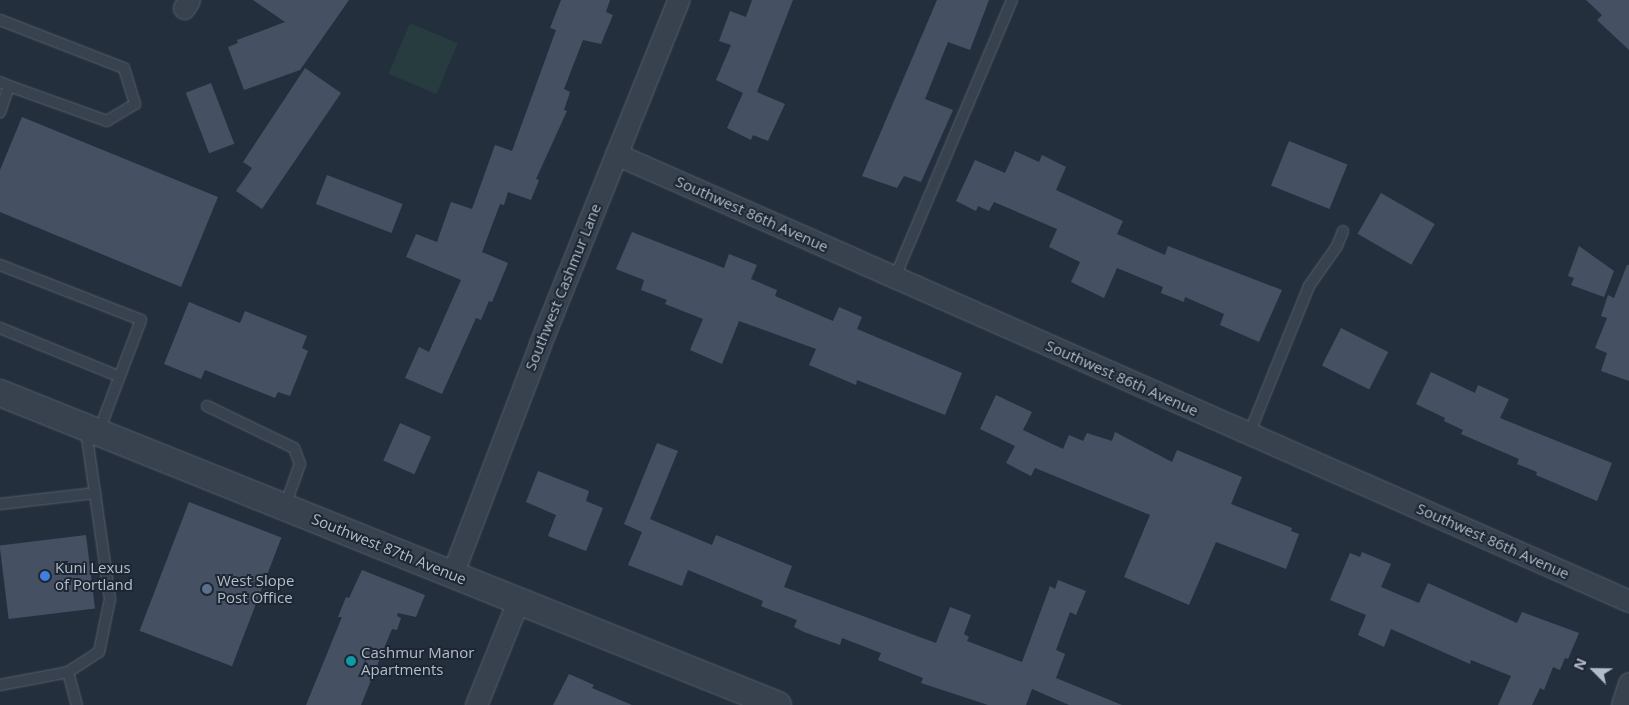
<!DOCTYPE html>
<style>
body{margin:0}
#map{position:relative;width:1629px;height:705px;overflow:hidden;background:#242f3e;font-family:"Open Sans",sans-serif}
div>[style]{position:absolute}
[style*='--x']{left:calc(var(--x)*1px);top:calc(var(--y)*1px);width:calc(var(--w)*1px);rotate:calc(var(--a)*1deg)}
.green>*{inset:0;background:#263c3f;transform-origin:0 0}
.building>*{inset:0;background:#455162;transform-origin:0 0}
.roads{filter:drop-shadow(0 0 1px #565f6c) drop-shadow(0 0 1px #565f6c)}
.service>*{height:10px;margin:-5px;padding:0 5px;transform-origin:5px;border-radius:5px;background:#38414e}
.minor>*{height:21px;margin:-10.5px;padding:0 10.5px;transform-origin:10.5px;border-radius:10.5px;background:#38414e}
.tertiary>*{height:26px;margin:-13px;padding:0 13px;transform-origin:13px;border-radius:13px;background:#38414e}
.dots>*{width:14px;height:14px;translate:-50% -50%;box-sizing:border-box;border:2px solid #1d2633;border-radius:50%}
span{translate:-50% -50%;white-space:nowrap;text-align:center;line-height:1.15;-webkit-text-stroke:4px #1d2633;paint-order:stroke}
.street-label{font-size:15px;color:#b4bcc9}
.poi-label{font-size:15px;color:#b4bcc9}
.left{translate:0 -50%;text-align:left}
.north{position:absolute;left:1569px;top:645px;width:50px;height:50px;-webkit-text-stroke:4px #1d2633;paint-order:stroke;rotate:293deg;font-size:14px;font-weight:700;line-height:20px;text-align:center;color:#b4bcc9}
.north::after{content:'';display:block;margin:auto;width:18px;height:22px;background:#b4bcc9;clip-path:polygon(50% 0,100% 100%,50% 72%,0 100%)}
</style>
<div id="map">
<div class="green">
<div style="left:410px;top:23px;width:52px;height:55px;rotate:23deg"></div>
</div>
<div class="building">
<div style="clip-path:polygon(253px 0,349px 0,300px 70px,244px 90px,228px 47px,238px 43px,237px 40px,285px 22px)"></div>
<div style="clip-path:polygon(561px 0,610px 0,606px 12px,613px 15px,601px 44px,583px 40px,564px 89px,570px 92px,564px 110px,567px 111px,536px 179px,539px 180px,531px 200px,508px 192px,504px 205px,500px 204px,482px 252px,508px 263px,492px 302px,489px 301px,481px 320px,476px 318px,442px 394px,405px 378px,419px 347px,429px 352px,461px 280px,406px 257px,416px 234px,437px 242px,451px 202px,472px 209px,495px 145px,512px 151px,556px 30px,550px 28px)"></div>
<div style="clip-path:polygon(752px 0,793px 0,757px 92px,785px 104px,768px 141px,753px 135px,751px 140px,727px 128px,743px 93px,716px 80px,731px 45px,719px 41px,730px 11px,746px 17px)"></div>
<div style="clip-path:polygon(937px 0,989px 0,970px 50px,948px 42px,925px 99px,953px 110px,921px 182px,904px 176px,897px 188px,862px 176px)"></div>
<div style="clip-path:polygon(1586px 0,1629px 0,1629px 50px,1597px 20px,1602px 15px)"></div>
<div style="clip-path:polygon(305px 68px,341px 93px,262px 209px,236px 191px,252px 168px,243px 162px)"></div>
<div style="left:211px;top:83px;width:65px;height:27px;rotate:69deg"></div>
<div style="clip-path:polygon(22px 117px,218px 197px,181px 287px,0 212px,0 170px)"></div>
<div style="left:1289px;top:141px;width:63px;height:48px;rotate:22deg"></div>
<div style="clip-path:polygon(1015px 151px,1039px 162px,1042px 155px,1066px 167px,1056px 190px,1123px 221px,1117px 234px,1165px 255px,1168px 246px,1282px 290px,1259px 342px,1220px 325px,1224px 314px,1185px 297px,1184px 302px,1161px 293px,1163px 287px,1117px 268px,1104px 298px,1071px 282px,1080px 262px,1049px 247px,1057px 229px,994px 202px,989px 211px,978px 206px,976px 211px,956px 201px,975px 160px,1005px 173px)"></div>
<div style="left:327px;top:175px;width:81px;height:31px;rotate:21deg"></div>
<div style="left:1381px;top:193px;width:62px;height:47px;rotate:30deg"></div>
<div style="clip-path:polygon(632px 232px,724px 268px,729px 254px,757px 265px,751px 279px,777px 290px,775px 296px,833px 321px,839px 307px,862px 317px,857px 329px,962px 373px,945px 415px,857px 380px,856px 385px,809px 365px,816px 349px,739px 321px,722px 364px,690px 350px,703px 319px,665px 304px,667px 300px,641px 290px,644px 280px,616px 269px)"></div>
<div style="clip-path:polygon(1579px 246px,1614px 271px,1604px 297px,1571px 285px,1574px 278px,1568px 276px)"></div>
<div style="clip-path:polygon(1627px 265px,1629px 265px,1629px 381px,1601px 371px,1607px 353px,1595px 348px,1607px 318px,1601px 316px,1608px 295px,1614px 298px)"></div>
<div style="clip-path:polygon(189px 302px,240px 323px,245px 311px,307px 336px,302px 348px,308px 351px,290px 396px,278px 392px,275px 398px,205px 370px,201px 379px,164px 364px)"></div>
<div style="left:1341px;top:328px;width:53px;height:42px;rotate:27deg"></div>
<div style="clip-path:polygon(1431px 372px,1475px 393px,1478px 385px,1509px 399px,1500px 418px,1612px 463px,1597px 501px,1536px 475px,1537px 472px,1517px 464px,1519px 459px,1461px 434px,1463px 430px,1444px 421px,1445px 418px,1416px 404px)"></div>
<div style="clip-path:polygon(996px 395px,1032px 412px,1023px 430px,1063px 449px,1069px 435px,1083px 441px,1087px 433px,1112px 441px,1115px 432px,1172px 462px,1177px 450px,1242px 477px,1231px 504px,1292px 528px,1291px 531px,1299px 534px,1286px 569px,1216px 542px,1189px 605px,1124px 577px,1150px 515px,1035px 468px,1031px 476px,1006px 463px,1015px 446px,980px 429px)"></div>
<div style="left:400px;top:423px;width:34px;height:41px;rotate:24deg"></div>
<div style="clip-path:polygon(657px 443px,678px 451px,650px 519px,712px 545px,716px 535px,792px 566px,784px 587px,936px 643px,950px 607px,971px 615px,964px 634px,969px 637px,967px 641px,1022px 662px,1050px 586px,1055px 589px,1058px 580px,1086px 591px,1076px 615px,1070px 612px,1056px 650px,1065px 654px,1056px 678px,1122px 705px,1069px 705px,1032px 689px,1026px 705px,988px 705px,921px 683px,923px 678px,878px 660px,881px 653px,842px 638px,840px 645px,804px 632px,794px 627px,797px 620px,761px 606px,763px 601px,688px 570px,682px 586px,628px 565px,642px 532px,624px 524px)"></div>
<div style="clip-path:polygon(538px 471px,589px 491px,586px 501px,603px 508px,586px 551px,548px 536px,556px 515px,526px 502px)"></div>
<div style="left:189px;top:502px;width:99px;height:138px;rotate:21deg"></div>
<div style="left:86px;top:535px;width:74px;height:87px;rotate:83deg"></div>
<div style="clip-path:polygon(1362px 552px,1391px 564px,1381px 587px,1419px 603px,1428px 583px,1517px 623px,1522px 612px,1579px 633px,1568px 659px,1565px 658px,1560px 670px,1553px 667px,1544px 690px,1540px 688px,1532px 705px,1498px 705px,1511px 676px,1471px 660px,1470px 664px,1391px 629px,1384px 647px,1358px 635px,1366px 615px,1330px 600px,1350px 553px,1360px 557px)"></div>
<div style="clip-path:polygon(362px 570px,425px 595px,416px 617px,398px 613px,397px 616px,401px 618px,397px 630px,392px 629px,361px 705px,306px 705px,342px 617px,338px 617px,346px 597px,349px 598px)"></div>
<div style="clip-path:polygon(569px 674px,594px 685px,592px 688px,632px 705px,553px 705px)"></div>
</div>
<div class="roads">
<div class="service">
<div style="--x:0;--y:20;--w:133;--a:21.2"></div>
<div style="--x:124;--y:68;--w:38;--a:73"></div>
<div style="--x:135;--y:104;--w:33;--a:149"></div>
<div style="--x:107;--y:121;--w:104;--a:-160.3"></div>
<div style="--x:0;--y:82;--w:10;--a:24"></div>
<div style="--x:9;--y:86;--w:28;--a:109"></div>
<div style="--x:0;--y:265;--w:151;--a:21.3"></div>
<div style="--x:141;--y:320;--w:119;--a:110.7"></div>
<div style="--x:895;--y:277;--w:301;--a:-67.1"></div>
<div style="--x:0;--y:328;--w:127;--a:22.1"></div>
<div style="--x:207;--y:406;--w:97;--a:25.8"></div>
<div style="--x:294;--y:448;--w:17;--a:69"></div>
<div style="--x:300;--y:464;--w:45;--a:109.7"></div>
<div style="--x:1249;--y:434;--w:160;--a:-67.9"></div>
<div style="--x:1309;--y:286;--w:49;--a:-55"></div>
<div style="--x:1337;--y:246;--w:16;--a:-68"></div>
<div style="--x:0;--y:504;--w:96;--a:-6.6"></div>
<div style="--x:68;--y:672;--w:34;--a:75"></div>
<div style="--x:0;--y:685;--w:69;--a:-10.8"></div>
<div style="--x:68;--y:672;--w:37;--a:-33"></div>
<div style="--x:99;--y:652;--w:54;--a:-78.3"></div>
<div style="--x:110;--y:599;--w:171;--a:-98.1"></div>
</div>
<div class="minor">
<div style="--x:184;--y:8;--w:9;--a:-58"></div>
<div style="--x:616;--y:154;--w:1107;--a:23.81"></div>
<div style="--x:452;--y:575;--w:247;--a:-69.1"></div>
<div style="--x:540;--y:344;--w:371;--a:-68.1"></div>
<div style="--x:476;--y:705;--w:112;--a:-68"></div>
<div style="--x:1622;--y:705;--w:23;--a:-72"></div>
</div>
<div class="tertiary">
<div style="--x:0;--y:393;--w:838;--a:21.85"></div>
</div>
</div>
<div class="dots">
<div style="left:45px;top:576px;background:#3f7fe0"></div>
<div style="left:207px;top:589px;background:#5c6f8a"></div>
<div style="left:351px;top:661px;background:#0f9aa8"></div>
</div>
<div class="street-label">
<span style="left:752px;top:214px;rotate:24deg">Southwest 86th Avenue</span>
<span style="left:563px;top:287px;rotate:-68deg">Southwest Cashmur Lane</span>
<span style="left:1122px;top:378px;rotate:24deg">Southwest 86th Avenue</span>
<span style="left:1493px;top:541px;rotate:24deg">Southwest 86th Avenue</span>
<span style="left:389px;top:549px;rotate:22deg">Southwest 87th Avenue</span>
</div>
<div class="poi-label">
<span class="left" style="left:55px;top:576px">Kuni Lexus<br>of Portland</span>
<span class="left" style="left:217px;top:589px">West Slope<br>Post Office</span>
<span class="left" style="left:361px;top:661px">Cashmur Manor<br>Apartments</span>
</div>
<div class="north">N</div>
</div>
